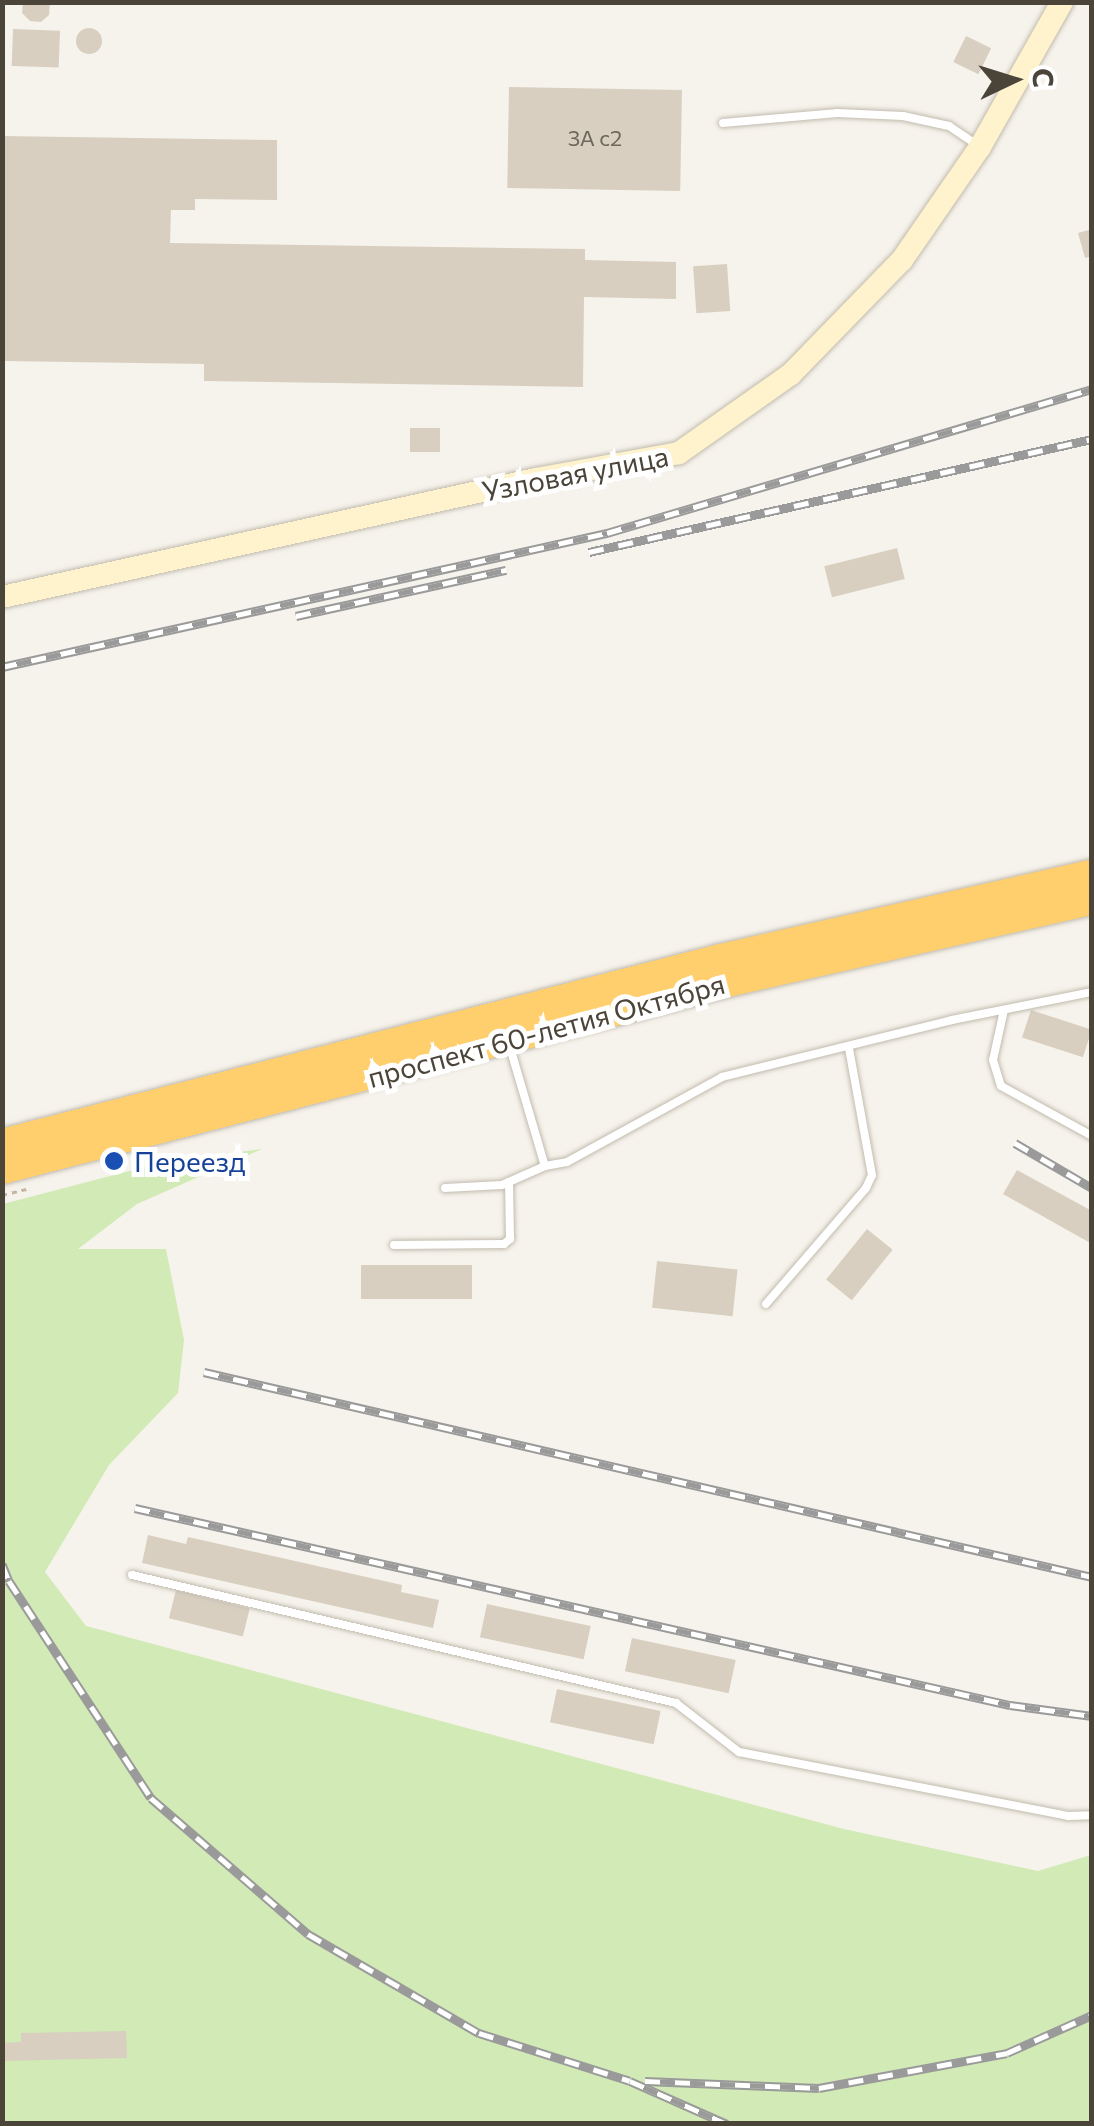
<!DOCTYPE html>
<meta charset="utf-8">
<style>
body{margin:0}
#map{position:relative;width:1094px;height:2126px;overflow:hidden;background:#f6f3ec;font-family:Commissioner,sans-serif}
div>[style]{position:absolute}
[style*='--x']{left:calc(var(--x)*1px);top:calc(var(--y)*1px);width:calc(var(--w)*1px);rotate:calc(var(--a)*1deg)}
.green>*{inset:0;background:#d2eab5}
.building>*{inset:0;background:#d8cfc1;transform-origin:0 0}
.round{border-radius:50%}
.path>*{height:2.5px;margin-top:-1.25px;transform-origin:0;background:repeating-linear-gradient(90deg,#c4b79f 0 5px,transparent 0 10px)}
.roads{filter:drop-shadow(0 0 2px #c2bbae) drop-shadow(0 0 2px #c2bbae)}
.lane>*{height:8px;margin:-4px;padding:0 4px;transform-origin:4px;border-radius:4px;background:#fff}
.secondary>*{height:22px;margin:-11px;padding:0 11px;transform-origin:11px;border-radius:11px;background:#fff3cd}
.highway>*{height:28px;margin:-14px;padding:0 14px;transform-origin:14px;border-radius:14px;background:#ffcf6e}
.rail>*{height:9px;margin-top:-4.5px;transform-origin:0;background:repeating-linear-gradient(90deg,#fff 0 15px,#9a9a9a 0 30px);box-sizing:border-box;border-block:2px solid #9a9a9a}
.dots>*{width:28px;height:28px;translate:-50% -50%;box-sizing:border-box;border:5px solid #fff;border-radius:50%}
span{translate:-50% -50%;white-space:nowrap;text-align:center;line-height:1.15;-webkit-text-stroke:10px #fff;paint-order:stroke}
.number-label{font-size:22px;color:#6e675b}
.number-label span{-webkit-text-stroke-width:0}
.street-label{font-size:28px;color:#4b4439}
.transit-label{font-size:28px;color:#164399}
.left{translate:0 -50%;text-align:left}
.frame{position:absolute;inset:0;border:5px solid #4b4439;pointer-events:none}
.north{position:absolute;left:964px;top:30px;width:100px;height:100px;-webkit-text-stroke:8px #fff;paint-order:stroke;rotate:86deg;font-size:28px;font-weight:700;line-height:40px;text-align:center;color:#4b4439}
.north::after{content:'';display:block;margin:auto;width:35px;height:45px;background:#4b4439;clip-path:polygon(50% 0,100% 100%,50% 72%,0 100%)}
</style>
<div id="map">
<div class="green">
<div style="clip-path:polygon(262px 1149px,137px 1204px,78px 1249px,166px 1249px,184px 1340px,178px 1393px,109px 1465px,45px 1572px,86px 1626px,844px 1829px,1038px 1871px,1091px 1855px,1091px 2123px,3px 2124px,3px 1204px,160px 1163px)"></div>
</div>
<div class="building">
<div style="clip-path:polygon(23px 2px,50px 2px,49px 15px,41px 22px,30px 21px,22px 13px)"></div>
<div class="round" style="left:76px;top:28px;width:26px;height:26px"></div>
<div style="left:13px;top:29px;width:47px;height:37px;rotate:2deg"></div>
<div style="left:966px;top:36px;width:28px;height:29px;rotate:26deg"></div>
<div style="left:509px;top:87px;width:173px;height:101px;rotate:1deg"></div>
<div style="clip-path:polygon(2px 136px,277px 140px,277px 200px,195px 199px,195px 210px,171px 210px,170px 243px,585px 249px,585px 260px,676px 262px,676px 299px,584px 297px,583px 387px,204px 381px,204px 364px,2px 361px)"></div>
<div style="clip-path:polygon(1092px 229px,1092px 256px,1085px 258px,1078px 233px)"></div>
<div style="left:727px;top:264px;width:47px;height:34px;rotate:86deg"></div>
<div style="left:410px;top:428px;width:30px;height:24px"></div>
<div style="left:897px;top:548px;width:32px;height:75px;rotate:76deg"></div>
<div style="left:1031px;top:1010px;width:64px;height:29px;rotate:18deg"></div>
<div style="clip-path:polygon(1017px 1170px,1092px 1211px,1092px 1244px,1003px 1194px)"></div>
<div style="left:867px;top:1229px;width:33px;height:65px;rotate:39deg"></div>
<div style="left:657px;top:1261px;width:81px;height:47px;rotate:6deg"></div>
<div style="left:472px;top:1265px;width:34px;height:111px;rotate:90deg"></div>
<div style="clip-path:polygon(148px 1535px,186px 1544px,188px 1537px,402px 1585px,401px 1592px,439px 1600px,433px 1628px,142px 1563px)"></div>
<div style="left:176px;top:1590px;width:76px;height:29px;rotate:14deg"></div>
<div style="left:487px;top:1604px;width:106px;height:34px;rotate:12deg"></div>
<div style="left:632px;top:1638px;width:106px;height:34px;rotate:12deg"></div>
<div style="left:557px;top:1689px;width:106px;height:34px;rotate:12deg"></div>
<div style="clip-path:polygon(126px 2031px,127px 2058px,2px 2061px,2px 2043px,21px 2042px,21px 2033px)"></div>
</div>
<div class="path">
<div style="--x:2;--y:1195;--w:29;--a:-14"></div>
</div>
<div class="roads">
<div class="lane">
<div style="--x:723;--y:123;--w:115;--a:-5"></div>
<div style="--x:838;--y:113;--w:65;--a:2.6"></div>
<div style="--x:903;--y:116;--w:47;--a:12.3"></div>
<div style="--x:949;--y:126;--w:34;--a:34"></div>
<div style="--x:1004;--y:1010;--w:51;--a:102.4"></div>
<div style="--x:993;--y:1060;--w:27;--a:73"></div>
<div style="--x:1001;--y:1086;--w:104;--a:28.8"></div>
<div style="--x:509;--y:1044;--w:127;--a:73.6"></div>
<div style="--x:545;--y:1166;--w:22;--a:-10"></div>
<div style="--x:567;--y:1162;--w:177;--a:-28.7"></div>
<div style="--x:722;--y:1077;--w:237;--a:-13.9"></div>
<div style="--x:952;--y:1020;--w:143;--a:-11.3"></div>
<div style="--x:445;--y:1188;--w:57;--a:-3"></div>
<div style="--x:502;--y:1185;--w:47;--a:-23.8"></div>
<div style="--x:394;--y:1245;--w:110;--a:-0.5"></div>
<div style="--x:504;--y:1244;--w:8;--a:-40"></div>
<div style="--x:510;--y:1239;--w:57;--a:-91"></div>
<div style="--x:766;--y:1304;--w:153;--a:-49.2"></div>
<div style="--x:866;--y:1188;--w:14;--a:-65"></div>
<div style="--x:872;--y:1175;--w:128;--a:-100.3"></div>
<div style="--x:132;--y:1575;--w:559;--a:13.24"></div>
<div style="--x:676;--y:1703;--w:80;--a:37.9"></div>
<div style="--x:739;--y:1752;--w:335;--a:11"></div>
<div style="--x:1068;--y:1816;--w:24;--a:-2"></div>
</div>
<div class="secondary">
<div style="--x:2;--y:597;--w:547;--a:-12.46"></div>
<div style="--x:536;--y:479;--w:145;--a:-10.3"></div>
<div style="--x:679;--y:453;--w:137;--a:-35.2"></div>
<div style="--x:791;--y:374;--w:159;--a:-45.8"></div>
<div style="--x:902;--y:260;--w:137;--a:-55.4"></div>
<div style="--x:980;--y:147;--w:167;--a:-60.5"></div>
</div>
<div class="highway">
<div style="--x:2;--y:1143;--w:742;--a:-14.43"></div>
<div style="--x:721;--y:958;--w:380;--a:-12.8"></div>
<div style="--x:2;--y:1170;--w:749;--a:-14.46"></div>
<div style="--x:727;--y:983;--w:374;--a:-12.7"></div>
</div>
</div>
<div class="rail">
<div style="--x:589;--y:552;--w:516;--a:-12.66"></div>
<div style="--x:296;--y:616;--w:215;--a:-12.4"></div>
<div style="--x:2;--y:667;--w:620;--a:-12.49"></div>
<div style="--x:607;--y:533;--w:506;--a:-16.54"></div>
<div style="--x:1015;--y:1143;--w:89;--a:30.3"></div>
<div style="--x:204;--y:1372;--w:911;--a:13"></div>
<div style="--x:135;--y:1508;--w:897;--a:12.69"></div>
<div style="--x:1010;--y:1705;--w:83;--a:7.6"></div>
<div style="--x:2;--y:1564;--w:18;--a:68"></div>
<div style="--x:9;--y:1581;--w:259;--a:56.8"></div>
<div style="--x:151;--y:1798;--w:208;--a:40.9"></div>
<div style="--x:308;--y:1934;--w:198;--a:30.1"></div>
<div style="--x:479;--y:2033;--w:158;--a:17.6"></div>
<div style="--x:630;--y:2081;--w:106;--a:23.9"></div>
<div style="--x:645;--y:2081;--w:174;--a:2.3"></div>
<div style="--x:819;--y:2088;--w:191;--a:-10.5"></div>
<div style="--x:1007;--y:2053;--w:93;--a:-24.1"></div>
</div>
<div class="dots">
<div style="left:114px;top:1161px;background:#1a4fb4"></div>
</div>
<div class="number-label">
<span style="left:595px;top:138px">3А с2</span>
</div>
<div class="street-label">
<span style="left:575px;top:473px;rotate:-11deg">Узловая улица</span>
<span style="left:546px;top:1030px;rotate:-15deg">проспект 60-летия Октября</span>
</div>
<div class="transit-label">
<span class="left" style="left:134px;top:1161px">Переезд</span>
</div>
<div class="frame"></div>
<div class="north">С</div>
</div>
